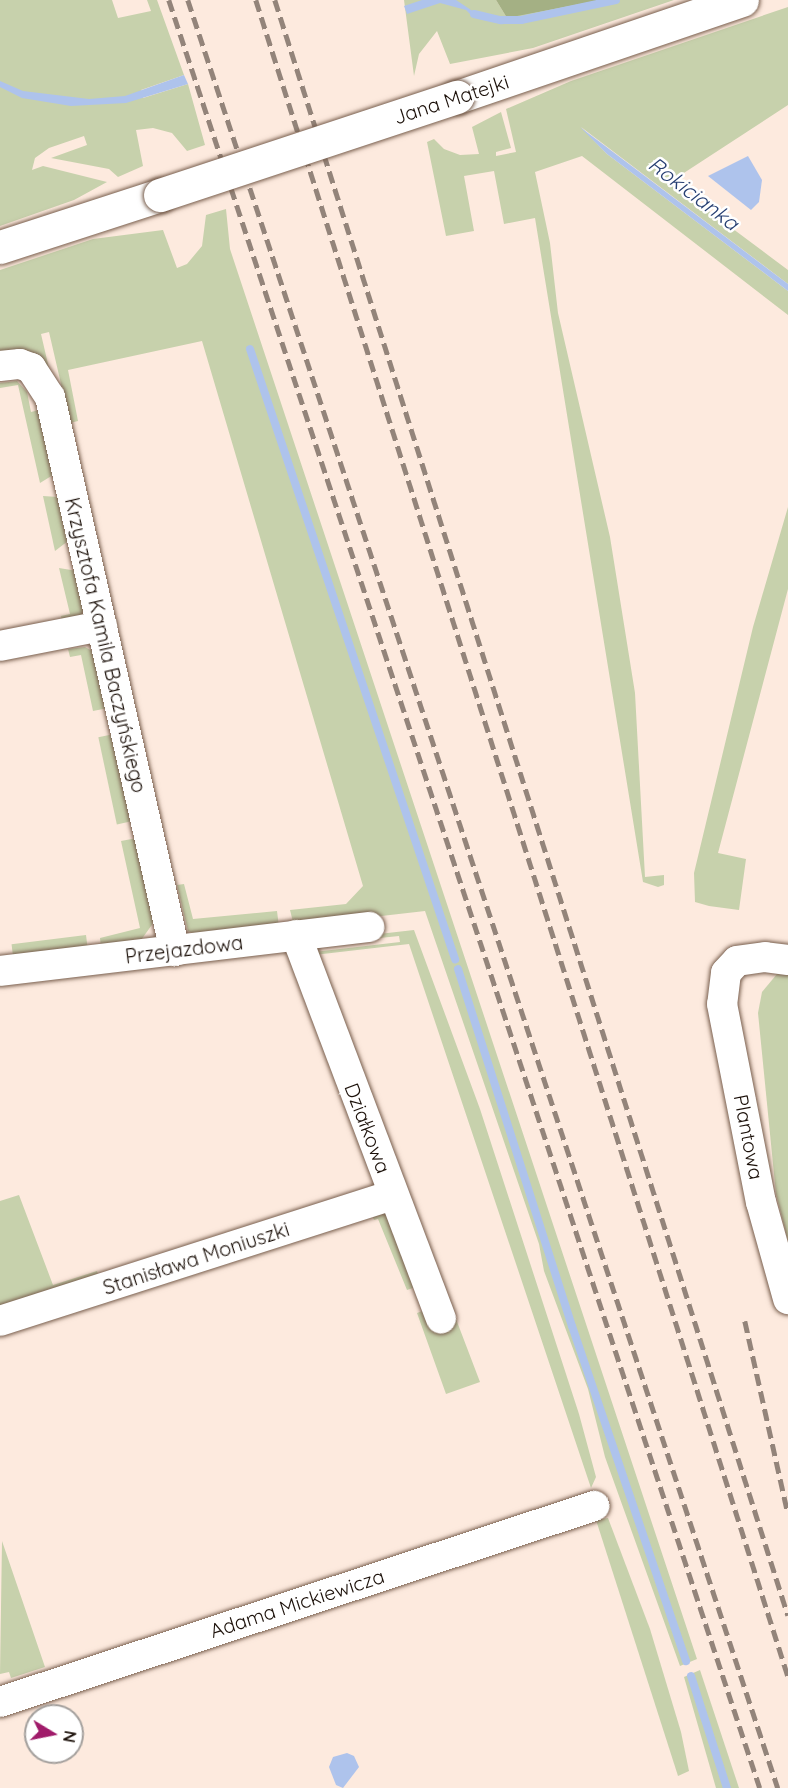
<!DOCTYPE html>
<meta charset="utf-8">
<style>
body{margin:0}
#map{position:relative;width:788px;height:1788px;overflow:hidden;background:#fdeade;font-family:Quicksand,sans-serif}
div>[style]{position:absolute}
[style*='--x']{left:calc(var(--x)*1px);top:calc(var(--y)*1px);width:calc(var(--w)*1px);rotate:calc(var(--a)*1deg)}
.green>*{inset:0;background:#c7d1ac;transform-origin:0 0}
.forest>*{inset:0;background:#a4b084}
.water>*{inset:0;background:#aec3ec}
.stream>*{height:8px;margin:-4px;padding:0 4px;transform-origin:4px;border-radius:4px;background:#aec3ec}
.roads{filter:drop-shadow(0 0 2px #785e4d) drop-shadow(0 0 2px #785e4d)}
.minor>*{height:30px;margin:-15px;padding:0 15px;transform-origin:15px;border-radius:15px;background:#fff}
.tertiary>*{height:33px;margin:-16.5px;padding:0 16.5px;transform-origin:16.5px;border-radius:16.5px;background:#fff}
.rail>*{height:4.5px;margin-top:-2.25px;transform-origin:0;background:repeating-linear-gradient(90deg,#93847a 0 12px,transparent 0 18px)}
.bridges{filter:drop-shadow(0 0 2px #785e4d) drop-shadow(0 0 2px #785e4d)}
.tertiary-bridge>*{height:33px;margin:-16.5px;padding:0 16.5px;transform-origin:16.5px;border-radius:16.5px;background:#fff}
span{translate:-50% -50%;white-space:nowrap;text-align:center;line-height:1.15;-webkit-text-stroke:5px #fff;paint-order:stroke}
.street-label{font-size:20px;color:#1c110a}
.water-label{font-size:21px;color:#273f72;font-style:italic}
.north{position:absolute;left:24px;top:1704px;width:60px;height:60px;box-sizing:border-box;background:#fff;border:2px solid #a4a09d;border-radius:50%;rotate:100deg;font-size:16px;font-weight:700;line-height:24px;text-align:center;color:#1c110a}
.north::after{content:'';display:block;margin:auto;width:21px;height:27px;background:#a01b6a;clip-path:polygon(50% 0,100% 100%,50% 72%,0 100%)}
</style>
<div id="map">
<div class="green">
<div style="clip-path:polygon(0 0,112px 0,118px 18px,151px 11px,147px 0,157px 0,184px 75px,141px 90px,143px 98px,188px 84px,205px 145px,187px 151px,172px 133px,153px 128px,136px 130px,143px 166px,118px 177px,109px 169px,51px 158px,87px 145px,84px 136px,49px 148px,35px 158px,32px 170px,43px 166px,107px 182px,74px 200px,0 226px)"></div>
<div style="clip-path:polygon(404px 0,496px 0,507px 18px,520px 0,674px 0,533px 48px,450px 64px,437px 31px,419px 54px,414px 76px)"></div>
<div style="clip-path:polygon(788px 7px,788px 105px,670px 182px,788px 270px,788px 284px,581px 127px,607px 154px,788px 291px,788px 315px,582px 156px,535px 172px,550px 243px,558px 313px,610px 537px,635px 693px,645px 877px,664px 875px,664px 885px,658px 887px,643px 882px,535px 218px,504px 224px,494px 171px,464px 176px,474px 231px,446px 236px,427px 142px,434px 139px,444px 149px,460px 155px,479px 154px,472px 127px,501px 112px,511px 148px,496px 152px,496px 156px,516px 152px,506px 109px,571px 81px)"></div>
<div style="clip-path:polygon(226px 209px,230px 249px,697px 1659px,680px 1666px,605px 1457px,588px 1389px,544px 1271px,539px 1244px,425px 911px,294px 926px,290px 910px,346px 904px,363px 886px,202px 341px,68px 370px,78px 421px,70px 423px,49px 332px,41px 334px,51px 377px,0 354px,0 270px,93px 239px,163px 230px,177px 268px,187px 264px,202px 246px,206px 215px)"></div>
<div style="clip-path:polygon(17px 381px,27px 392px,31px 412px,39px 410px,53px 475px,40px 483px,18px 385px,0 388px,0 383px)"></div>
<div style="clip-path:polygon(43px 496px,58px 497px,68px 541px,55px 551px)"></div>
<div style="clip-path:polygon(788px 507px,788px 589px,718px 853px,746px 859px,739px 910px,709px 906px,695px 902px,694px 873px,753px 627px)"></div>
<div style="clip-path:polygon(59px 568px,77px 571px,85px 613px,83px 619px,63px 628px,61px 616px,70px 614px)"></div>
<div style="clip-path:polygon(85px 647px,94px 652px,108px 708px,93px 711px,81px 655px,70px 657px,68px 649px)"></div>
<div style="left:114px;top:734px;width:89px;height:16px;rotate:78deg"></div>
<div style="clip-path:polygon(137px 838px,154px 922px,141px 940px,101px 948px,100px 938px,140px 928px,121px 841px)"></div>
<div style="clip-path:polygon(184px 884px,193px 919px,277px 911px,279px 927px,197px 935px,188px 931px,177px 885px)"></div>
<div style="clip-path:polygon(414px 930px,480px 1109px,579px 1414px,596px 1477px,591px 1488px,409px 944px,314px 955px,314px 952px,400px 942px,399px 936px,370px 939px,370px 935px)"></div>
<div style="left:86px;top:935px;width:16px;height:75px;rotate:83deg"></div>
<div style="clip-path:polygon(777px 974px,788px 975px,788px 1241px,776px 1194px,758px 1013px,762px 992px)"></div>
<div style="clip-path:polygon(19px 1195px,53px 1285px,97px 1271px,100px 1281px,0 1312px,0 1201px)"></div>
<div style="clip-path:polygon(385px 1210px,419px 1286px,407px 1290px,378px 1219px,374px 1220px,370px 1211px)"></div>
<div style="clip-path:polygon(425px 1310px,435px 1324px,456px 1319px,480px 1382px,446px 1394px,417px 1313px)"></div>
<div style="clip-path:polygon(608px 1518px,650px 1629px,681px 1732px,689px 1771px,678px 1776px,596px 1520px)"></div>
<div style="clip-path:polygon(2px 1541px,45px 1667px,11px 1678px,9px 1672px,0 1674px)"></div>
<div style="clip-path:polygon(700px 1670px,739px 1788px,716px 1788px,684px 1677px)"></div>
</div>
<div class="forest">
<div style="clip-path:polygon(496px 0,601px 0,507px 18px)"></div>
</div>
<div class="water">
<div style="clip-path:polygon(422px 0,456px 0,480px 16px,474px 18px,466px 10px,440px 3px,407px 14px,404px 6px)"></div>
<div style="clip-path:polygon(184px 75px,188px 84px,126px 103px,71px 106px,22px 98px,0 87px,0 81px,23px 91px,89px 99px,125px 96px)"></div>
<div style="clip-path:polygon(580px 127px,788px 284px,788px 291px,607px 154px)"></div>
<div style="clip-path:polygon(748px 156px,762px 180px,759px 202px,751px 210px,708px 176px)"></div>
<div style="clip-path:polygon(347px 1753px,354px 1756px,359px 1767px,343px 1788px,336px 1785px,329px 1767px,333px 1757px)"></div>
</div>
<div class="stream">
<div style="--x:474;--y:14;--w:28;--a:13"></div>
<div style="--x:501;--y:20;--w:20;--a:0"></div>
<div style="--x:521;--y:20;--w:97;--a:-11.9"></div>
<div style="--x:250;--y:349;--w:644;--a:71.42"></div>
<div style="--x:458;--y:969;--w:375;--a:72.3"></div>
<div style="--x:572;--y:1326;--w:354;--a:71.2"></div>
<div style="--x:691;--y:1676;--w:118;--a:72.2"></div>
</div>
<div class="roads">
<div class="minor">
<div style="--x:0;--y:366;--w:20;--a:-6"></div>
<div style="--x:20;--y:364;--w:12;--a:20"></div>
<div style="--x:31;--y:368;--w:35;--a:57"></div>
<div style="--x:50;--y:397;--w:568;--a:77.29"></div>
<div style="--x:0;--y:646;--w:104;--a:-11.1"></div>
<div style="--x:296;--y:935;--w:410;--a:69.3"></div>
<div style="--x:788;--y:960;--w:23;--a:-173"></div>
<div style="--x:765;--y:957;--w:28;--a:172"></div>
<div style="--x:737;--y:961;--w:16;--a:133"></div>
<div style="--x:726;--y:973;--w:31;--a:97"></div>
<div style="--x:722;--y:1004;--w:202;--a:78.9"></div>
<div style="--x:761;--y:1202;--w:101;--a:74.4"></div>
<div style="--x:0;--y:971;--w:372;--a:-6.8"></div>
<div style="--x:0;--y:1321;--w:413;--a:-17.8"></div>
<div style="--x:0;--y:1702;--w:626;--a:-18.26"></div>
</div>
<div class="tertiary">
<div style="--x:457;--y:97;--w:301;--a:-18.8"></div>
<div style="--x:0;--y:247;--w:168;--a:-18"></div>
</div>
</div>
<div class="rail">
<div style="--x:169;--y:0;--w:1883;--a:71.71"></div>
<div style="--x:188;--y:0;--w:1883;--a:71.74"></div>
<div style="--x:256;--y:0;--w:1758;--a:72.39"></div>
<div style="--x:275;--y:0;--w:1695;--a:72.38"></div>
<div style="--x:745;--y:1321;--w:198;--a:77.4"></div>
</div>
<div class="bridges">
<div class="tertiary-bridge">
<div style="--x:160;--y:195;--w:313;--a:-18.3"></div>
</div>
</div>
<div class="street-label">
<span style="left:451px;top:99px;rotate:-18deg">Jana Matejki</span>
<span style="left:106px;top:645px;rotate:77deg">Krzysztofa Kamila Baczyńskiego</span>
<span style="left:184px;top:949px;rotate:-7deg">Przejazdowa</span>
<span style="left:368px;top:1128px;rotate:69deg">Działkowa</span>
<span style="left:749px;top:1137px;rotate:79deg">Plantowa</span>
<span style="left:196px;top:1258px;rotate:-18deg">Stanisława Moniuszki</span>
<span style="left:297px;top:1603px;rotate:-18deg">Adama Mickiewicza</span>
</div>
<div class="water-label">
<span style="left:694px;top:193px;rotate:37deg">Rokicianka</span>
</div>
<div class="north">N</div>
</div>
